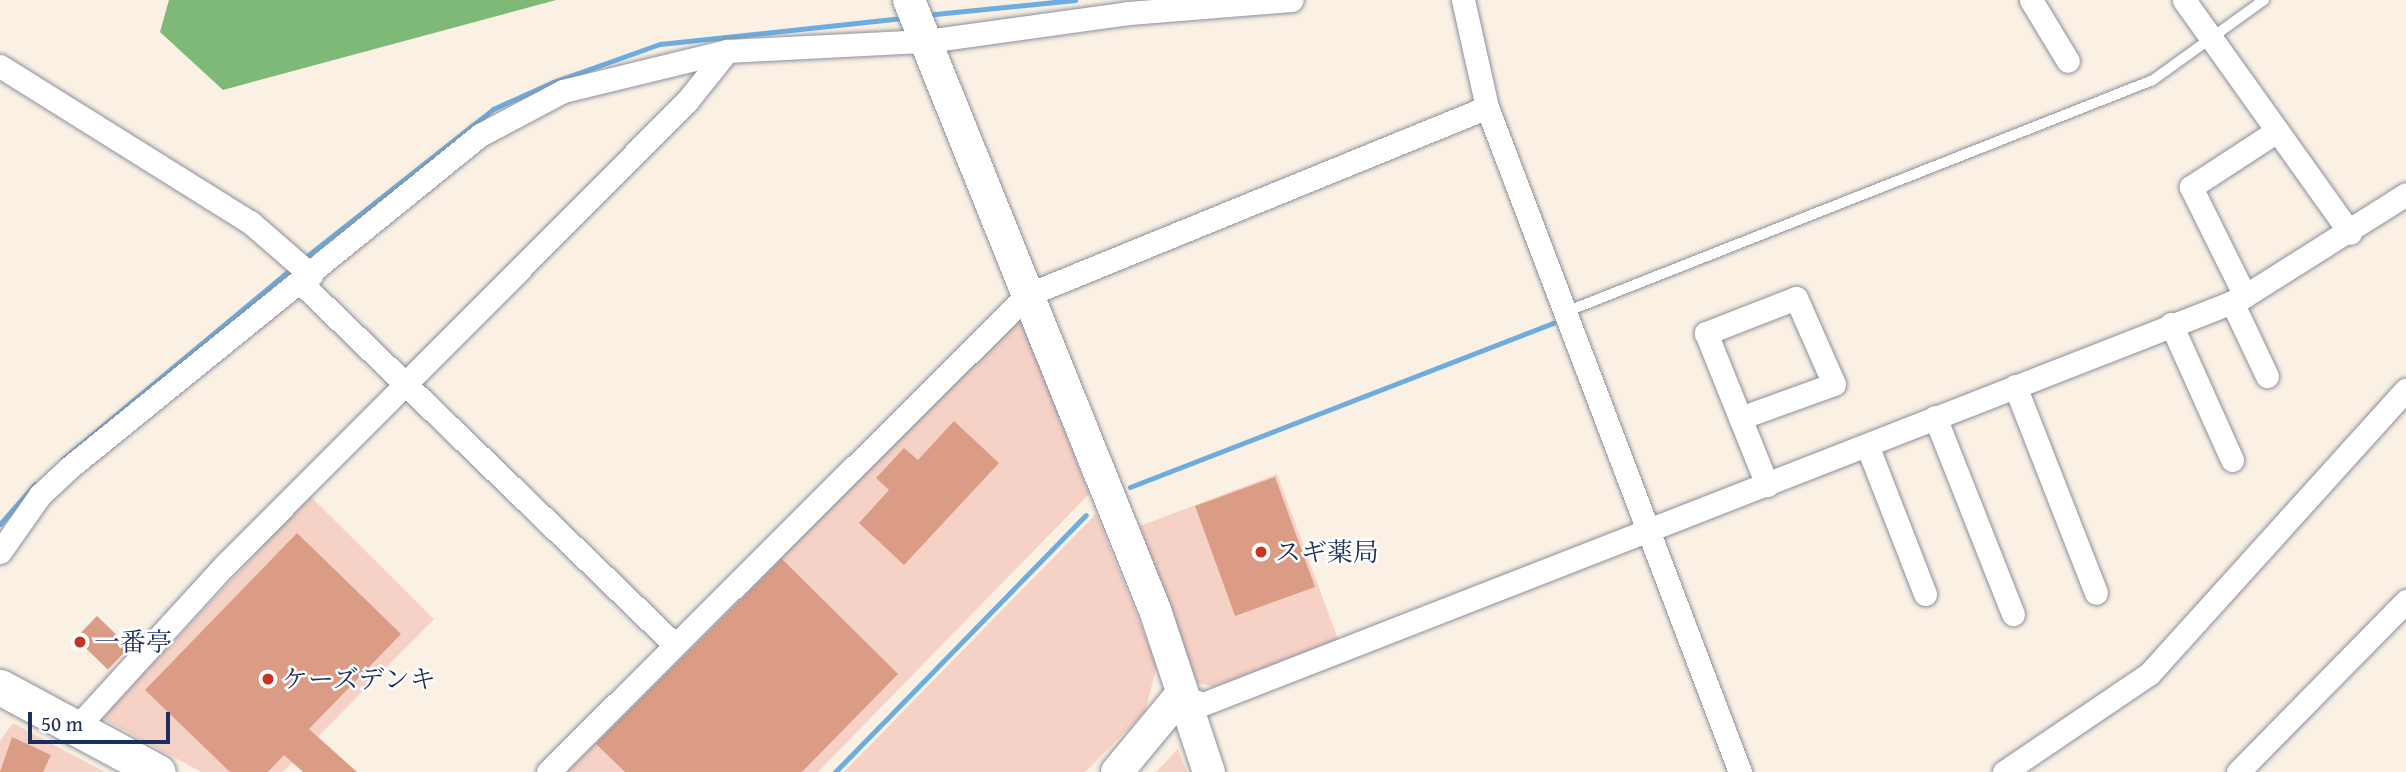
<!DOCTYPE html>
<meta charset="utf-8">
<style>
body{margin:0}
#map{position:relative;width:2406px;height:772px;overflow:hidden;background:#faf0e3;font-family:"Gentium Book Plus","Noto Serif JP",serif}
div>[style]{position:absolute}
[style*='--x']{left:calc(var(--x)*1px);top:calc(var(--y)*1px);width:calc(var(--w)*1px);rotate:calc(var(--a)*1deg)}
.built>*{inset:0;background:#f6d1c5}
.forest>*{inset:0;background:#7eb978}
.stream>*{height:5px;margin:-2.5px;padding:0 2.5px;transform-origin:2.5px;border-radius:2.5px;background:#6cacdf}
.building>*{inset:0;background:#db9c85;transform-origin:0 0}
.roads{filter:drop-shadow(0 0 2px #8a90a0) drop-shadow(0 0 2px #8a90a0)}
.lane>*{height:10px;margin:-5px;padding:0 5px;transform-origin:5px;border-radius:5px;background:#fff}
.street>*{height:23px;margin:-11.5px;padding:0 11.5px;transform-origin:11.5px;border-radius:11.5px;background:#fff}
.secondary>*{height:32px;margin:-16px;padding:0 16px;transform-origin:16px;border-radius:16px;background:#fff}
.primary>*{height:35px;margin:-17.5px;padding:0 17.5px;transform-origin:17.5px;border-radius:17.5px;background:#fff}
.dots>*{width:19px;height:19px;translate:-50% -50%;box-sizing:border-box;border:4px solid #fff;border-radius:50%}
span{translate:-50% -50%;white-space:nowrap;text-align:center;line-height:1.15;-webkit-text-stroke:5px #fff;paint-order:stroke}
.poi-label{font-size:26px;color:#1b2f5e}
.left{translate:0 -50%;text-align:left}
.scale{position:absolute;left:28px;top:712px;width:142px;height:32px;box-sizing:border-box;border:4px solid #1b2f5e;border-top:0;padding-left:9px;font-size:21px;line-height:24px;white-space:nowrap;color:#1b2f5e;-webkit-text-stroke:5px #fff;paint-order:stroke}
</style>
<div id="map">
<div class="built">
<div style="clip-path:polygon(1021px 315px,1089px 494px,818px 772px,564px 772px)"></div>
<div style="clip-path:polygon(1277px 474px,1339px 642px,1215px 687px,1197px 683px,1140px 526px)"></div>
<div style="clip-path:polygon(310px 496px,434px 619px,283px 772px,201px 772px,102px 718px)"></div>
<div style="clip-path:polygon(1096px 514px,1157px 665px,1145px 712px,1085px 772px,844px 772px)"></div>
<div style="clip-path:polygon(13px 723px,105px 772px,0 772px,0 741px)"></div>
<div style="clip-path:polygon(1178px 749px,1187px 772px,1156px 772px)"></div>
</div>
<div class="forest">
<div style="clip-path:polygon(169px 0,556px 0,223px 90px,160px 32px)"></div>
</div>
<div class="stream">
<div style="--x:925;--y:15;--w:151;--a:-5.7"></div>
<div style="--x:302;--y:260;--w:243;--a:-38.3"></div>
<div style="--x:493;--y:109;--w:66;--a:-24.2"></div>
<div style="--x:553;--y:82;--w:114;--a:-19.6"></div>
<div style="--x:660;--y:44;--w:246;--a:-6.1"></div>
<div style="--x:63;--y:459;--w:298;--a:-39.8"></div>
<div style="--x:1130;--y:487;--w:454;--a:-21.2"></div>
<div style="--x:0;--y:524;--w:53;--a:-48.8"></div>
<div style="--x:835;--y:772;--w:359;--a:-45.7"></div>
</div>
<div class="building">
<div style="clip-path:polygon(954px 421px,999px 463px,904px 565px,859px 523px,889px 490px,876px 478px,904px 448px,918px 460px)"></div>
<div style="left:1275px;top:477px;width:117px;height:85px;rotate:70deg"></div>
<div style="clip-path:polygon(297px 533px,401px 634px,309px 729px,357px 772px,303px 772px,284px 755px,268px 772px,230px 772px,145px 690px)"></div>
<div style="clip-path:polygon(782px 559px,898px 674px,802px 772px,625px 772px,596px 744px)"></div>
<div style="left:97px;top:616px;width:45px;height:31px;rotate:44deg"></div>
<div style="clip-path:polygon(12px 737px,51px 755px,43px 772px,0 772px)"></div>
</div>
<div class="roads">
<div class="lane">
<div style="--x:1563;--y:313;--w:634;--a:-21.55"></div>
<div style="--x:2153;--y:80;--w:137;--a:-35.8"></div>
</div>
<div class="street">
<div style="--x:1463;--y:0;--w:110;--a:77.4"></div>
<div style="--x:1487;--y:107;--w:712;--a:69.17"></div>
<div style="--x:2031;--y:0;--w:71;--a:58.8"></div>
<div style="--x:2184;--y:0;--w:286;--a:54.5"></div>
<div style="--x:0;--y:66;--w:295;--a:32"></div>
<div style="--x:250;--y:222;--w:81;--a:41"></div>
<div style="--x:301;--y:283;--w:518;--a:44.06"></div>
<div style="--x:2245;--y:296;--w:122;--a:-116.4"></div>
<div style="--x:2191;--y:187;--w:103;--a:-33.1"></div>
<div style="--x:2232;--y:302;--w:82;--a:64.7"></div>
<div style="--x:2171;--y:324;--w:149;--a:65.8"></div>
<div style="--x:2015;--y:386;--w:222;--a:68.6"></div>
<div style="--x:1935;--y:417;--w:212;--a:68.4"></div>
<div style="--x:1740;--y:418;--w:100;--a:-19.9"></div>
<div style="--x:1834;--y:384;--w:94;--a:-113.8"></div>
<div style="--x:1796;--y:298;--w:97;--a:158.7"></div>
<div style="--x:1706;--y:333;--w:164;--a:68.1"></div>
<div style="--x:1867;--y:445;--w:160;--a:68.7"></div>
<div style="--x:0;--y:552;--w:70;--a:-54.9"></div>
<div style="--x:40;--y:495;--w:41;--a:-43"></div>
<div style="--x:70;--y:467;--w:528;--a:-39"></div>
<div style="--x:480;--y:135;--w:94;--a:-27.9"></div>
<div style="--x:563;--y:91;--w:169;--a:-13.7"></div>
<div style="--x:727;--y:51;--w:200;--a:-2.9"></div>
<div style="--x:927;--y:41;--w:203;--a:-7.9"></div>
<div style="--x:1128;--y:13;--w:164;--a:-4.6"></div>
<div style="--x:1180;--y:696;--w:24;--a:19"></div>
<div style="--x:1203;--y:704;--w:1113;--a:-21.33"></div>
<div style="--x:2240;--y:299;--w:196;--a:-32.3"></div>
<div style="--x:76;--y:728;--w:222;--a:-47.6"></div>
<div style="--x:226;--y:564;--w:653;--a:-45.12"></div>
<div style="--x:687;--y:101;--w:64;--a:-51.3"></div>
<div style="--x:548;--y:772;--w:676;--a:-44.88"></div>
<div style="--x:1027;--y:295;--w:497;--a:-22.2"></div>
<div style="--x:2004;--y:772;--w:175;--a:-34.1"></div>
<div style="--x:2149;--y:674;--w:383;--a:-47.9"></div>
<div style="--x:2238;--y:772;--w:240;--a:-45.5"></div>
</div>
<div class="secondary">
<div style="--x:909;--y:0;--w:658;--a:68.04"></div>
<div style="--x:1155;--y:610;--w:171;--a:71.6"></div>
<div style="--x:1117;--y:772;--w:99;--a:-50.3"></div>
</div>
<div class="primary">
<div style="--x:0;--y:687;--w:179;--a:28.3"></div>
</div>
</div>
<div class="dots">
<div style="left:1261px;top:552px;background:#c8321e"></div>
<div style="left:80px;top:642px;background:#c8321e"></div>
<div style="left:268px;top:679px;background:#c8321e"></div>
</div>
<div class="poi-label">
<span class="left" style="left:1275px;top:552px">スギ薬局</span>
<span class="left" style="left:94px;top:642px">一番亭</span>
<span class="left" style="left:282px;top:679px">ケーズデンキ</span>
</div>
<div class="scale">50 m</div>
</div>
